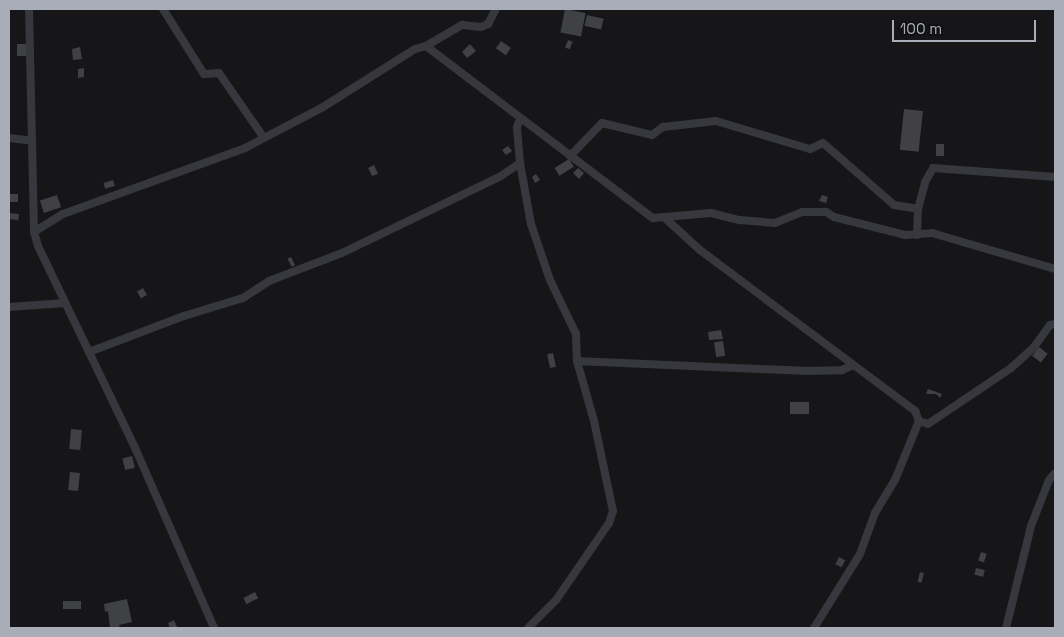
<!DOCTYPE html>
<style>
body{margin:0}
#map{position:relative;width:1064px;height:637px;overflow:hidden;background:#161618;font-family:"Space Grotesk",sans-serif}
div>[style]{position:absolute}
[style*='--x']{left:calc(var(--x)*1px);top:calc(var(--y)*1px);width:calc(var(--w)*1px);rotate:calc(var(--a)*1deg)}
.building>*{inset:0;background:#404145;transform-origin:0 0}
.minor>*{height:8px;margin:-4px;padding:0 4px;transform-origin:4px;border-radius:4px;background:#37383d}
span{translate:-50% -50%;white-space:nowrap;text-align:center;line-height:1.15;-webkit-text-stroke:5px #111113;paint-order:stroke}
.frame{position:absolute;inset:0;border:10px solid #a8adb8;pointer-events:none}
.scale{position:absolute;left:892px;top:20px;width:144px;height:22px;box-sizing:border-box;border:2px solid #a8adb8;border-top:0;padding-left:6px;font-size:15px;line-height:18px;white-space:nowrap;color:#a8adb8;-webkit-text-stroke:4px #111113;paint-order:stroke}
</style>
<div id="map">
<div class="building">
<div style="left:565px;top:9px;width:21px;height:24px;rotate:11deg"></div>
<div style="left:587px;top:15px;width:17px;height:11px;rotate:13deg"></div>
<div style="left:568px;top:40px;width:5px;height:8px;rotate:22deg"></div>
<div style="left:501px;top:41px;width:12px;height:9px;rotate:35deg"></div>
<div style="left:17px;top:44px;width:9px;height:12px"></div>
<div style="clip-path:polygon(470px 44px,476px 51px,467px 58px,462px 52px)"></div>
<div style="clip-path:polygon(80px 47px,82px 59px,73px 60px,72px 49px)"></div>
<div style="clip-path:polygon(84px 68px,84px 77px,78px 78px,78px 69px)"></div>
<div style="left:904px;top:109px;width:19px;height:41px;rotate:6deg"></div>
<div style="left:936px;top:144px;width:8px;height:12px"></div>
<div style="clip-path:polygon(508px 146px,512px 151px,506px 155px,502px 150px)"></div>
<div style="left:569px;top:159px;width:9px;height:17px;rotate:58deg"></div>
<div style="clip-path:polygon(374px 165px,378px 174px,372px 176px,368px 168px)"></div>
<div style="clip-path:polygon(578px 168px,584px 173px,579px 179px,573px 173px)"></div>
<div style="clip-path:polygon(536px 174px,540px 180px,535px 183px,532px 177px)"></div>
<div style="left:113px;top:180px;width:6px;height:10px;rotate:72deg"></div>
<div style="left:10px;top:194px;width:8px;height:8px"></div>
<div style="left:57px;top:195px;width:13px;height:18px;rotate:72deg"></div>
<div style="clip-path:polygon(822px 195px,828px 197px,826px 203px,819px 201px)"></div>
<div style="left:9px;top:213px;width:10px;height:6px;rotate:6deg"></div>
<div style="left:291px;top:257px;width:9px;height:4px;rotate:63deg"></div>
<div style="left:143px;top:288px;width:8px;height:7px;rotate:60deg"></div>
<div style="clip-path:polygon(721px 330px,723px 339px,709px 340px,708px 332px)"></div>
<div style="left:723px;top:341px;width:15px;height:9px;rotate:82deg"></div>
<div style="left:1039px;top:347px;width:11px;height:11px;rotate:38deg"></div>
<div style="left:553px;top:353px;width:14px;height:6px;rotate:78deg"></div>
<div style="clip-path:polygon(928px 389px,942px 394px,940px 398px,936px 394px,926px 394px)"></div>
<div style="left:790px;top:402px;width:19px;height:12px"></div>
<div style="left:71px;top:429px;width:11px;height:20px;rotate:5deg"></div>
<div style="left:132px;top:456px;width:12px;height:10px;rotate:76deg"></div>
<div style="left:70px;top:472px;width:10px;height:18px;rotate:6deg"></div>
<div style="left:981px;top:552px;width:6px;height:9px;rotate:18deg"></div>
<div style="left:839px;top:557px;width:7px;height:8px;rotate:27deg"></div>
<div style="left:976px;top:568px;width:9px;height:7px;rotate:13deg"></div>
<div style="left:920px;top:572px;width:4px;height:10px;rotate:14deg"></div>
<div style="left:255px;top:592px;width:7px;height:13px;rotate:63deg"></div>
<div style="clip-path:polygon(127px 599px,132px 622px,119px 625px,120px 628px,110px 628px,108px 611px,105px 612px,104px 604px)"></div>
<div style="left:63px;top:601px;width:18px;height:8px"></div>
<div style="clip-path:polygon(174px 620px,177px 627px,170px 628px,168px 623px)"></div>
</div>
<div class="minor">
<div style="--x:29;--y:9;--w:223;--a:88.7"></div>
<div style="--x:34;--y:232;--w:15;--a:74"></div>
<div style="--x:38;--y:246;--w:226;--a:64.3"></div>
<div style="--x:136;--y:450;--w:194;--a:66.3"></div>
<div style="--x:163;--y:9;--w:77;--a:57.8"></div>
<div style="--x:204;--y:74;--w:15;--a:-4"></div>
<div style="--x:219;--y:73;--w:79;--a:55.3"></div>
<div style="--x:426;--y:46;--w:42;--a:-30.3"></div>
<div style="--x:462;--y:25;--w:19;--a:6"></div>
<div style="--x:481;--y:27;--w:8;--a:-23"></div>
<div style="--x:488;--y:24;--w:17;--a:-62"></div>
<div style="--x:9;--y:138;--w:23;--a:7"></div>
<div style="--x:570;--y:156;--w:46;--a:-45.9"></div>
<div style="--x:602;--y:123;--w:51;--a:13.5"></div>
<div style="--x:652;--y:135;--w:14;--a:-36"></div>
<div style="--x:663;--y:127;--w:53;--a:-6.5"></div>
<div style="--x:716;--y:121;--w:98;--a:16.6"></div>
<div style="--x:810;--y:149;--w:14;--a:-25"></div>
<div style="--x:823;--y:143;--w:94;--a:41.1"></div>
<div style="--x:894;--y:205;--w:24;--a:9"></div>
<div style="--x:520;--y:163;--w:62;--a:79.8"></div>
<div style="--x:531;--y:224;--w:59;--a:71.3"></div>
<div style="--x:550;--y:280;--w:60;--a:64.3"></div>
<div style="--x:576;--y:334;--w:27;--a:88"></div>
<div style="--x:577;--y:361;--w:62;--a:74.2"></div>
<div style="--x:594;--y:421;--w:92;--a:78.1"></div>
<div style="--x:613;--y:511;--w:13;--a:108"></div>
<div style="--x:609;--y:523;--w:93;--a:124.5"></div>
<div style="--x:556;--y:600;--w:40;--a:135"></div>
<div style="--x:666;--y:219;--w:46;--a:42.4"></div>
<div style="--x:700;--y:250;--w:269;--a:36.8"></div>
<div style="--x:915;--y:411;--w:11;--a:68"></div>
<div style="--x:919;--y:421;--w:9;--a:18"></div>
<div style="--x:928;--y:424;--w:100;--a:-34"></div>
<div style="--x:1011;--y:368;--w:31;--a:-42"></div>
<div style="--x:1034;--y:347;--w:27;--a:-54"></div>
<div style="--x:1050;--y:325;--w:5;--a:-11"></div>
<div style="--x:34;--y:232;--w:34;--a:-32"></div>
<div style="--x:63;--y:214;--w:194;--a:-19.9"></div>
<div style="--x:245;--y:148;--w:88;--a:-27.7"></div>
<div style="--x:323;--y:107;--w:109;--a:-32.2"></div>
<div style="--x:415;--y:49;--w:11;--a:-15"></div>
<div style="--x:426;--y:46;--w:285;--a:37.2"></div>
<div style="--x:653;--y:218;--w:58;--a:-4.9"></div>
<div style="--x:711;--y:213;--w:30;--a:14"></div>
<div style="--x:740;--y:220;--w:35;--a:5"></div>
<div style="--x:775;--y:223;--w:29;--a:-22"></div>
<div style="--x:802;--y:212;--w:24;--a:0"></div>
<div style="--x:826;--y:212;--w:9;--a:32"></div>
<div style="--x:834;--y:217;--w:73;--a:14.2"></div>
<div style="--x:905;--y:235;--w:27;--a:-4"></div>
<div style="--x:932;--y:233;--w:128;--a:16.3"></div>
<div style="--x:917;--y:235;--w:26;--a:-88"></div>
<div style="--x:918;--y:209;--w:28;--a:-75"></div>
<div style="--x:925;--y:182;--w:16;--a:-60"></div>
<div style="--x:933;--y:168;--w:122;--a:4.2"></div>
<div style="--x:9;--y:307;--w:56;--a:-4.1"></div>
<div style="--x:89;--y:352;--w:102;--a:-20.8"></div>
<div style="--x:184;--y:316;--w:62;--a:-17"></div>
<div style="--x:243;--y:298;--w:31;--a:-33"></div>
<div style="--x:269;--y:281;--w:78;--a:-21"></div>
<div style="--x:342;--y:253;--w:177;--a:-25.8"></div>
<div style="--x:501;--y:176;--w:23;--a:-34"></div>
<div style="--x:520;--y:163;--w:36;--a:-95"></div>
<div style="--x:517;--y:127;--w:9;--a:-69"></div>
<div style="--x:577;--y:361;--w:226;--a:2.5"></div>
<div style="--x:803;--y:371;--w:39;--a:-1"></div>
<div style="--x:842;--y:370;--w:10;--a:-24"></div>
<div style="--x:814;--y:628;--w:87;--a:-58.1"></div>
<div style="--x:860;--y:554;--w:44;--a:-69.9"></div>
<div style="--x:875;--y:513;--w:39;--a:-59"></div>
<div style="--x:895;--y:480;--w:64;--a:-67.9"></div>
<div style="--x:1006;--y:628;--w:105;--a:-76.2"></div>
<div style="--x:1031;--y:526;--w:49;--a:-68.6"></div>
<div style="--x:1049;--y:480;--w:9;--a:-49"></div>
</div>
<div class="frame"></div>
<div class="scale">100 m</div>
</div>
